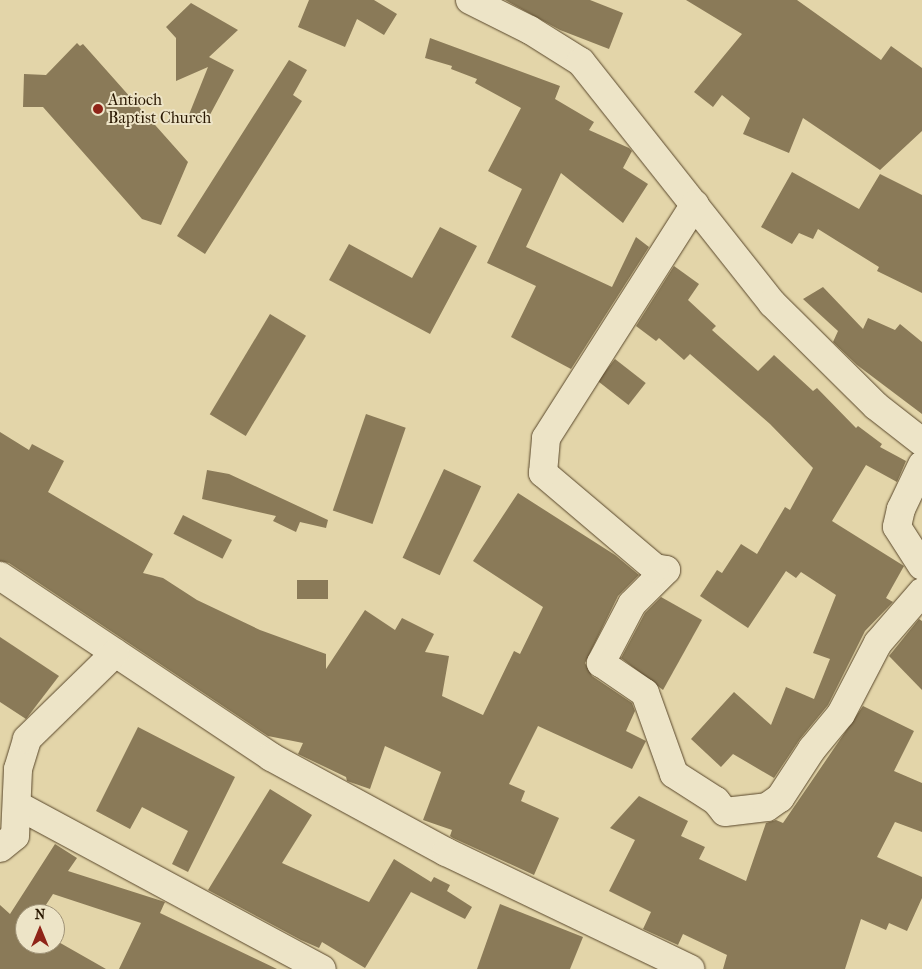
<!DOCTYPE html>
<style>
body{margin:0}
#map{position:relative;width:922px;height:969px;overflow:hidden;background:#e3d5a9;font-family:"IM FELL French Canon",serif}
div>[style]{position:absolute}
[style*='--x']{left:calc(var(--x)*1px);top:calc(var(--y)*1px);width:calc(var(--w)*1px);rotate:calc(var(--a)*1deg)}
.building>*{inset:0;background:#8a7a58;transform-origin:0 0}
.roads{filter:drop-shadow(0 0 1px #58462a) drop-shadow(0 0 1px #58462a)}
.street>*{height:28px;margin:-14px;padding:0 14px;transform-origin:14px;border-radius:14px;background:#ede4c7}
.dots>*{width:14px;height:14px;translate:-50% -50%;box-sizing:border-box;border:2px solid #ede4c7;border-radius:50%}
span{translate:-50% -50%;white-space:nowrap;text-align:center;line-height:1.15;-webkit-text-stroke:4px #ede4c7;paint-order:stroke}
.poi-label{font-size:16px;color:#291700}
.left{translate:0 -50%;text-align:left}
.north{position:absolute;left:15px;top:904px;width:50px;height:50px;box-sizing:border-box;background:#ede4c7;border:1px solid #9f9277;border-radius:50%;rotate:0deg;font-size:14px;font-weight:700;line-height:20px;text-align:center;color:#291700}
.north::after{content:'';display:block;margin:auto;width:18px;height:22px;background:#8f2418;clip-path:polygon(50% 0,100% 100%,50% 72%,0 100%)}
</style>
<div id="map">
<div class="building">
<div style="clip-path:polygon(309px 0,374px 0,397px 14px,384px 35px,357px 19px,345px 47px,298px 27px)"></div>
<div style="clip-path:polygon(505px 0,590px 0,623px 13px,609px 49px,560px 30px)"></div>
<div style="clip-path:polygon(686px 0,797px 0,881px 60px,891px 46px,922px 68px,922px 131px,880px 170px,803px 118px,789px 153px,743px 134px,750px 118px,722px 95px,713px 107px,694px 92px,742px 34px)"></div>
<div style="clip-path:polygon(191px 3px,238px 30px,209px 57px,234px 70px,205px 124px,188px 117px,208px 67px,176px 81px,176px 38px,166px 27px)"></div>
<div style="clip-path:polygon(430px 38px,560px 86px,555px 99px,594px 122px,589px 130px,629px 148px,632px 151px,623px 168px,648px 184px,623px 223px,561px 173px,526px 247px,612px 287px,636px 237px,649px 247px,571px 369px,511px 337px,536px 286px,487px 263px,522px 189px,488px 171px,521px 108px,475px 83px,477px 79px,451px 69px,452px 66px,425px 58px)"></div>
<div style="clip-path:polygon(77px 43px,80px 46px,83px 44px,188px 162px,161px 225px,142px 219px,43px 107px,23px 107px,24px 74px,46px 75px)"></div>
<div style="clip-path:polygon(289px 60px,307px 70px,293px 95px,302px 101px,205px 254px,177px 236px)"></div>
<div style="clip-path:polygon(792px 172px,859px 209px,880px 174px,922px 195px,922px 293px,877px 271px,879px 267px,818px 229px,813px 239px,799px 233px,792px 244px,761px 227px)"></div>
<div style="clip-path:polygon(440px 227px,477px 246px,430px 334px,329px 280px,349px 244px,412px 278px)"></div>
<div style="clip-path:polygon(674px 266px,699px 284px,688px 300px,716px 326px,712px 330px,758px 371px,774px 355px,813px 391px,817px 388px,856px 428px,858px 426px,882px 444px,880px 447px,906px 461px,897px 482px,866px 465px,832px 521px,904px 566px,886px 598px,893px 602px,865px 631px,828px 705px,800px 739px,774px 778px,733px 754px,721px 767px,691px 739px,734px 692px,771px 725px,786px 687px,814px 699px,830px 659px,813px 653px,836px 595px,801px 572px,796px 578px,786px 571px,748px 628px,700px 596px,717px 570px,722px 573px,741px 544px,757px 554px,785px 507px,790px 510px,813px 468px,770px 424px,690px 354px,684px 360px,659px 338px,656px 341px,636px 326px)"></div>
<div style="clip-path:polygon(823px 287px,863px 329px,868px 318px,895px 330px,900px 324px,922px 342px,922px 414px,857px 365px,833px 342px,838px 331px,803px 299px)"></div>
<div style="left:270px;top:314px;width:42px;height:117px;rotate:31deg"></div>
<div style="left:615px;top:359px;width:39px;height:28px;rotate:38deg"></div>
<div style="left:366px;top:414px;width:42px;height:102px;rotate:19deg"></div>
<div style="clip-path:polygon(0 432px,29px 450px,32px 444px,64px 461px,48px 492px,153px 554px,143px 573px,163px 578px,197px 600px,260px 630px,326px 654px,326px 669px,365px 610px,395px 630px,402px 618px,434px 634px,425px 652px,449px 656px,442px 696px,483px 715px,514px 651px,520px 654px,543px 607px,473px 561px,518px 493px,615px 555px,639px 575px,618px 596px,585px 663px,592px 676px,632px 703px,635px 711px,626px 731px,646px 741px,632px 769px,538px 726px,509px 784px,525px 791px,521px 801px,559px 818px,534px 875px,453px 838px,450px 836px,452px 830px,423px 820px,441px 772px,385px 746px,370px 789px,347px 781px,346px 777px,298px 754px,303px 743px,268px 736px,9px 563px,0 561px)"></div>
<div style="left:444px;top:469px;width:41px;height:98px;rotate:25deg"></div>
<div style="clip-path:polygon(207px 470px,229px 474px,328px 520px,326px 528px,300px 522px,296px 532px,273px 521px,276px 516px,202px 499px)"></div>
<div style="left:183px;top:515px;width:55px;height:21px;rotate:27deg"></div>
<div style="left:297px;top:580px;width:31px;height:19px"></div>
<div style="clip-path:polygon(661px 597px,702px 620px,663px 690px,621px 658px,645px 613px)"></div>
<div style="clip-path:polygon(919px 619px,922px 621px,922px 690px,889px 656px)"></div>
<div style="clip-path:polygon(0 637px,59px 676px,26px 719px,0 702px)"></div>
<div style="clip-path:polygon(863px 706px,914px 731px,894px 771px,922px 783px,922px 832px,895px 822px,877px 857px,922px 877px,922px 898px,907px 931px,889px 923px,886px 930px,861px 919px,845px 969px,723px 969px,727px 955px,683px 934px,678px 945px,643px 929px,651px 912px,609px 891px,635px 840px,610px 828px,639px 796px,688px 821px,681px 836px,705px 847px,699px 859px,746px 881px,766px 823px,776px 820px,783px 823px)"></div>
<div style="clip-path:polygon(138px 727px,235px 777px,188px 872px,172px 864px,188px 831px,142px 807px,130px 829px,96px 811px)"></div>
<div style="clip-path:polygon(270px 789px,312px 815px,282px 863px,369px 902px,394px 859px,431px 882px,434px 877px,450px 885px,447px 891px,472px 907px,465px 919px,411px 892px,365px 968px,322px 942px,319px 948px,301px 940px,208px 890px)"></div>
<div style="clip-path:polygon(55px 844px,77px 858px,68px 871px,165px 902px,160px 913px,277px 969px,119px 969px,141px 923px,53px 894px,40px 914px,25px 914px,25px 944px,55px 944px,55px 940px,106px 969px,0 969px,0 905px,10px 914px)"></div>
<div style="clip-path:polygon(500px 904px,583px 937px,570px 969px,477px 969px)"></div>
</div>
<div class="roads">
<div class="street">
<div style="--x:470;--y:0;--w:67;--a:26.6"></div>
<div style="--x:530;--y:30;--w:60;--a:32.1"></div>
<div style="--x:581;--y:62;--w:308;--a:51.6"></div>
<div style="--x:772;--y:303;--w:146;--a:44.7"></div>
<div style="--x:876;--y:406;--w:58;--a:38"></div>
<div style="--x:922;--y:465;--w:49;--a:115.5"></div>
<div style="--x:901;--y:509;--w:18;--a:103"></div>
<div style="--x:897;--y:527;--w:46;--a:57.3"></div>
<div style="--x:666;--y:570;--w:48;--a:135"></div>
<div style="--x:632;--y:604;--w:67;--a:117.7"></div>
<div style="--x:601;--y:663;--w:53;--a:34.3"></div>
<div style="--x:645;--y:693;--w:86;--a:70.3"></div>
<div style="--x:674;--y:774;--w:50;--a:32.7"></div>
<div style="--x:716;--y:801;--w:14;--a:51"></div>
<div style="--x:725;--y:812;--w:42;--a:-6.8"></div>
<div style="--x:767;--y:807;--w:16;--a:-35"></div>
<div style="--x:780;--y:798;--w:59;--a:-56.9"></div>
<div style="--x:812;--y:749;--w:45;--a:-50.4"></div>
<div style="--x:841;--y:714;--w:80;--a:-62.5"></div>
<div style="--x:878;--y:643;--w:67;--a:-49.2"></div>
<div style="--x:666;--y:570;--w:11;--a:-170"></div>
<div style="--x:655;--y:568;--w:147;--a:-139.7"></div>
<div style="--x:543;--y:473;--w:35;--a:-85"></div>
<div style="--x:546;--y:438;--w:277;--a:-57.5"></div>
<div style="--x:0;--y:576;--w:326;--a:33.7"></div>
<div style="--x:271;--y:757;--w:199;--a:28.5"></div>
<div style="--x:446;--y:852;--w:271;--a:25.6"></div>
<div style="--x:17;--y:805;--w:346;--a:28.3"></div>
<div style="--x:0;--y:848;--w:19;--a:-39"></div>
<div style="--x:15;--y:836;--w:67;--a:-87.4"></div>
<div style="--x:18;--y:769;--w:31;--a:-73"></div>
<div style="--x:27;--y:739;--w:123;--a:-44.3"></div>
</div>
</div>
<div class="dots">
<div style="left:98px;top:109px;background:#8f2418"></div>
</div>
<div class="poi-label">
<span class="left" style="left:108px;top:109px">Antioch<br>Baptist Church</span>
</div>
<div class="north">N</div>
</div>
